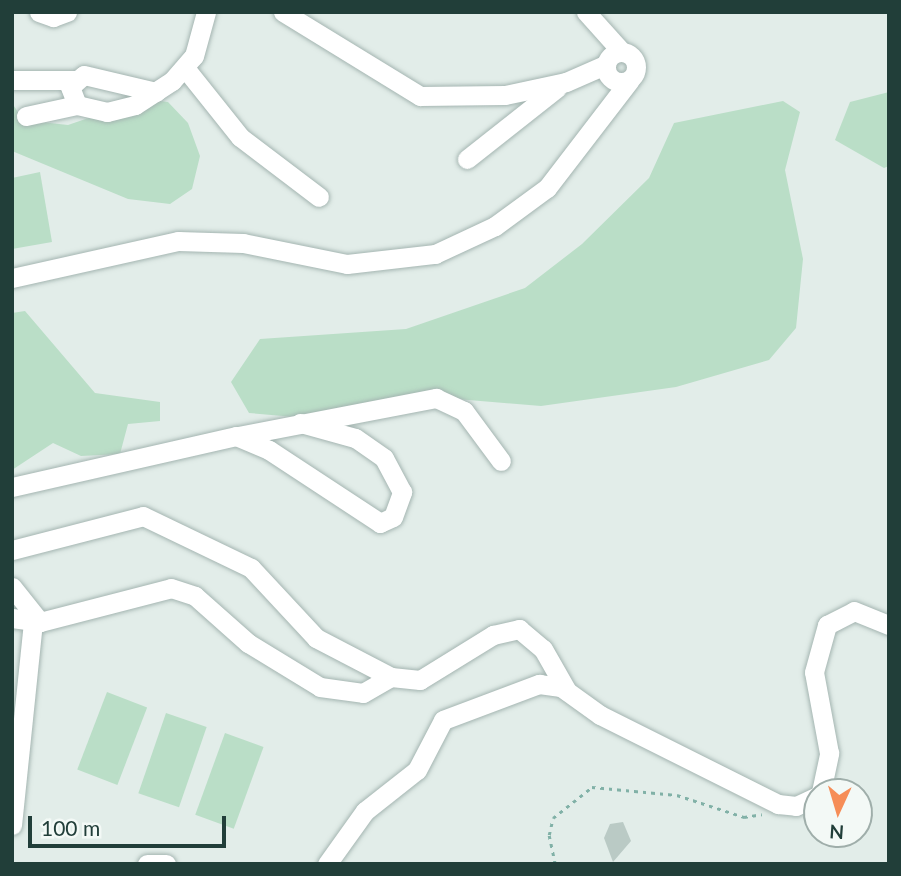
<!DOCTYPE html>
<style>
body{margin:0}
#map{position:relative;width:901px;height:876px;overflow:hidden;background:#e2ede9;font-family:Lato,sans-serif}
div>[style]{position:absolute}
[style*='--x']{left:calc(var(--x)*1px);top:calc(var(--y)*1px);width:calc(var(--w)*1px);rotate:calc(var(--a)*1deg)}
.green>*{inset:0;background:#badec7;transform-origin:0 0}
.building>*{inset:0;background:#bacac5}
.path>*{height:2.5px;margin-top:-1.25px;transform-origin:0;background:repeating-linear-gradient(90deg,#81b1a7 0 3.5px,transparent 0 8.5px)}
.roads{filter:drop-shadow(0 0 2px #a4b5b1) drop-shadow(0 0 2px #a4b5b1)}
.minor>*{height:19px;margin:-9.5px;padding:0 9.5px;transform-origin:9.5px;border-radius:9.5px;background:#fff}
.minor>.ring{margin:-9.5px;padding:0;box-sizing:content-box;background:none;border:19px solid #fff;border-radius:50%}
span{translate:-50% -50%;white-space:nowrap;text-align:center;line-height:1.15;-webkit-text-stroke:5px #f3f9f6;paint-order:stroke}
.frame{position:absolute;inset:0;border:14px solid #213e39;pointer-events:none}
.north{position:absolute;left:803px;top:778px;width:70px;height:70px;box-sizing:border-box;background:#f3f9f6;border:2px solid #9faeaa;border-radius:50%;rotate:184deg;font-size:19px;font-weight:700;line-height:28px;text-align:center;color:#213e39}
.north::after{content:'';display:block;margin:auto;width:24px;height:32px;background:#f68d57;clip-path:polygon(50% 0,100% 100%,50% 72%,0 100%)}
.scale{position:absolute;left:28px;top:816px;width:198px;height:32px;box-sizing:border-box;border:4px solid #213e39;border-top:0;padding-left:9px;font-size:21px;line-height:24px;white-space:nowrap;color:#213e39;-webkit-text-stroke:5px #f3f9f6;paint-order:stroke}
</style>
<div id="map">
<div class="green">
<div style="clip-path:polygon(889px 92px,889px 166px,884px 168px,835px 140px,850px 102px)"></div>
<div style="clip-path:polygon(144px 99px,168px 102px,188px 123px,200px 156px,192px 189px,170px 204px,128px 199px,12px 151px,12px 103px,23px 120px,68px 125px)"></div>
<div style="clip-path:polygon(783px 101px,800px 112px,785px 170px,803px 259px,796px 328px,769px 360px,676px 387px,541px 406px,445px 398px,306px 418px,249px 413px,231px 382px,260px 339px,406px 329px,525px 288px,582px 244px,649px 178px,674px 123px)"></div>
<div style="clip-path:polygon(40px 172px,52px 242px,12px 249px,12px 178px)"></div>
<div style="clip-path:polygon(25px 311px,95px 393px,160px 402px,160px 421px,128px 424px,120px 454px,81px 456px,53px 443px,12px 470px,12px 313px)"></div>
<div style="left:107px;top:692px;width:43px;height:83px;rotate:21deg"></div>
<div style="left:166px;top:713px;width:43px;height:85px;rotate:19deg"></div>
<div style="left:225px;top:733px;width:41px;height:87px;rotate:20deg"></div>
</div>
<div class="building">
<div style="clip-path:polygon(623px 822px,631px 841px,613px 862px,604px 838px,610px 824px)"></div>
</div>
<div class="path">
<div style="--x:555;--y:864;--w:30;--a:-102"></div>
<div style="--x:549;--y:835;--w:17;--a:-77"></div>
<div style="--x:553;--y:818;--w:50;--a:-38.5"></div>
<div style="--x:592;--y:787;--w:85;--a:5.4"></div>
<div style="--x:677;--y:795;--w:71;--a:18.2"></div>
<div style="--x:744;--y:817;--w:18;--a:-9"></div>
</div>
<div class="roads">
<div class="minor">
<div style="--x:39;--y:12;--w:15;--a:20"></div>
<div style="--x:53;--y:17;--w:15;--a:-20"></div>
<div style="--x:283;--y:12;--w:161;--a:31.5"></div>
<div style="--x:420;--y:96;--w:85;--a:-0.7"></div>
<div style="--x:505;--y:95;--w:62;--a:-12"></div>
<div style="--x:566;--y:82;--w:43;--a:-23.6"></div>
<div style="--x:586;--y:12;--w:52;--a:48.1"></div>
<div class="ring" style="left:606px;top:52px;width:11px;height:11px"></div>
<div style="--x:185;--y:68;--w:88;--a:51.4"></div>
<div style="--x:240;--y:137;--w:99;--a:37.2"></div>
<div style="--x:12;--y:80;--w:62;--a:0"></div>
<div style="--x:77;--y:105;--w:19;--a:-111"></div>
<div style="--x:70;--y:87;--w:18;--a:-41"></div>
<div style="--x:84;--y:75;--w:74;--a:13.3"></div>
<div style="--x:26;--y:116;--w:52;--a:-12.2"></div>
<div style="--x:77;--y:105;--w:31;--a:13"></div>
<div style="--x:107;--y:112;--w:29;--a:-14"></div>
<div style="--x:135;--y:105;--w:44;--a:-33"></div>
<div style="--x:172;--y:81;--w:33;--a:-49"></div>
<div style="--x:194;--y:56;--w:46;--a:-74.7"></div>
<div style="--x:467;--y:159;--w:115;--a:-38.3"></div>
<div style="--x:12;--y:278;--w:170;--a:-12.6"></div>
<div style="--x:178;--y:241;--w:65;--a:1.8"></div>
<div style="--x:243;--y:243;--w:106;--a:11.4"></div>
<div style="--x:347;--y:264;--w:89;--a:-6.5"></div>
<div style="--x:435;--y:254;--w:66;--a:-25"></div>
<div style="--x:495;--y:226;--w:64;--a:-36.2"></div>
<div style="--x:547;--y:188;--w:136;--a:-52.5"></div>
<div style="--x:238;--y:436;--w:202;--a:-10.9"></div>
<div style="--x:436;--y:398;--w:31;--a:25"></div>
<div style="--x:464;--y:411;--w:62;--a:53.5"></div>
<div style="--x:12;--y:487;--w:230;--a:-12.8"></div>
<div style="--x:236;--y:436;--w:36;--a:23"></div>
<div style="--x:269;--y:450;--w:133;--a:33.3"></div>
<div style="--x:380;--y:523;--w:14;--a:-25"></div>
<div style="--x:393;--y:517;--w:27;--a:-70"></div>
<div style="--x:402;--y:492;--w:38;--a:-118"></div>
<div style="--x:384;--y:458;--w:35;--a:-145"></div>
<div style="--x:355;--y:438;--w:57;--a:-164.7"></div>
<div style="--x:12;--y:550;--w:135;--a:-14.5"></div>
<div style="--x:143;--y:516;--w:120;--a:25.7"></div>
<div style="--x:251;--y:568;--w:96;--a:47.1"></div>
<div style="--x:316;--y:638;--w:85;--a:27.5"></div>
<div style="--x:391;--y:677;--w:29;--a:6"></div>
<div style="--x:420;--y:680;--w:86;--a:-31.7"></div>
<div style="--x:493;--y:635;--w:27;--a:-13"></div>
<div style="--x:519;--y:629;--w:31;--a:40"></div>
<div style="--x:543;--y:649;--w:48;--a:60.3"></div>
<div style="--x:12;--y:587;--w:45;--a:51.3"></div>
<div style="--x:12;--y:618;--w:28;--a:8"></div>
<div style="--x:40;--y:622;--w:135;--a:-14.5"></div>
<div style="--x:171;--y:588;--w:25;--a:18"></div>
<div style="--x:195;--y:596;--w:71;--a:41.6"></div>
<div style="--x:248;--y:643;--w:84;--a:31.4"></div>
<div style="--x:320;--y:687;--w:43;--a:7.9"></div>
<div style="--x:363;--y:693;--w:32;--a:-30"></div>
<div style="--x:821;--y:792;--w:40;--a:-78"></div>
<div style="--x:829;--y:753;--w:82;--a:-100.5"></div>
<div style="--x:814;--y:672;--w:49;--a:-74.5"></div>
<div style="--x:827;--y:625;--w:30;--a:-27"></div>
<div style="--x:854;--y:611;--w:38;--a:22"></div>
<div style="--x:12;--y:825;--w:203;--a:-84.1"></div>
<div style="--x:147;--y:864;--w:19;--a:0"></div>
<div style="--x:327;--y:864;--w:65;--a:-54.4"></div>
<div style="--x:365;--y:811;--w:66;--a:-38.3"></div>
<div style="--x:417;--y:770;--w:56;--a:-62.5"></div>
<div style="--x:443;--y:720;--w:103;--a:-20.6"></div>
<div style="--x:539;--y:684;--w:22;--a:8"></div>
<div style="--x:561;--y:687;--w:48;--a:35.7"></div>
<div style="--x:600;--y:715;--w:199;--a:26.6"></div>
<div style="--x:778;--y:804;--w:18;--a:6"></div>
<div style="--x:796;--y:806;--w:23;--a:-25"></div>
</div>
</div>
<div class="frame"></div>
<div class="north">N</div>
<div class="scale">100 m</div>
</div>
